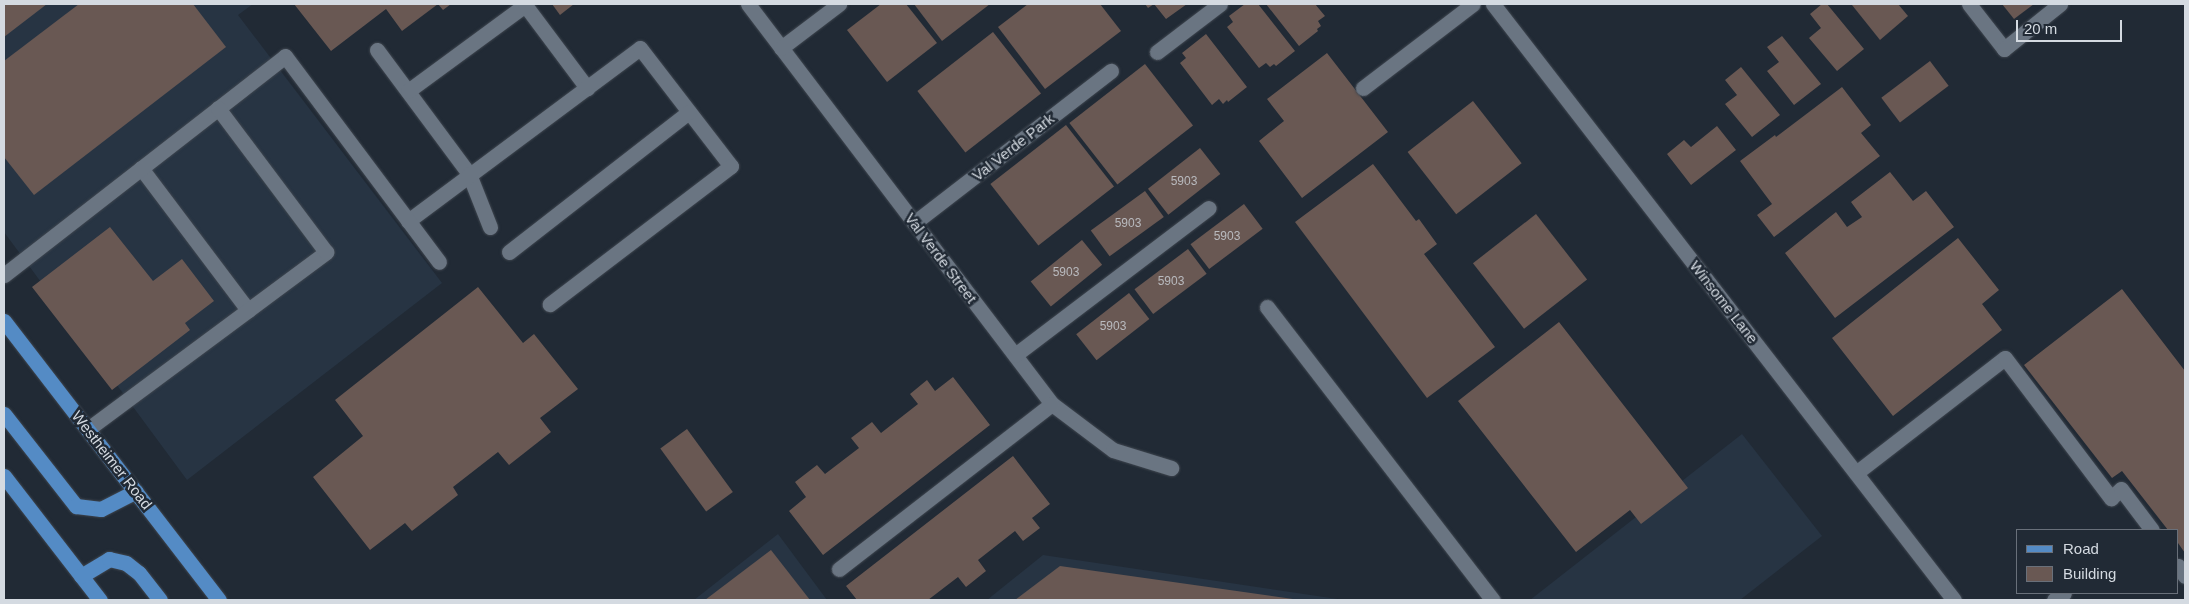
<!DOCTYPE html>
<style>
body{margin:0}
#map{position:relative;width:2189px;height:604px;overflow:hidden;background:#212a35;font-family:Arial,sans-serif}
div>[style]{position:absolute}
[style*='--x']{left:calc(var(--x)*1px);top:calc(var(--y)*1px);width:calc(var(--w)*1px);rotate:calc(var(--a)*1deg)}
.built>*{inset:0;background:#273443}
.building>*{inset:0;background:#695853;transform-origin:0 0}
.roads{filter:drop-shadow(0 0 1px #3f464f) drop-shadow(0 0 1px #3f464f)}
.minor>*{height:15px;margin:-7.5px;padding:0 7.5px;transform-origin:7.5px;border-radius:7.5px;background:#6a7582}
.major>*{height:15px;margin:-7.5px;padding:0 7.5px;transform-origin:7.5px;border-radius:7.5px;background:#548bc5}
span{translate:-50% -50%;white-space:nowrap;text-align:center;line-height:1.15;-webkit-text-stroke:5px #212a35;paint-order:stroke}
.number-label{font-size:12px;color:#b9babe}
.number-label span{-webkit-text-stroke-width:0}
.street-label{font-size:15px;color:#d4dae1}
.frame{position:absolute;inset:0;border:5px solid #d4dae1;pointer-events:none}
.legend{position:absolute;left:2016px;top:529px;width:162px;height:65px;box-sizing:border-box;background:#212a35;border:1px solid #69707a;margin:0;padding:6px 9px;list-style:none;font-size:15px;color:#d4dae1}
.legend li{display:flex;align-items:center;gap:10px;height:25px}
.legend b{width:25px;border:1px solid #69707a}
.scale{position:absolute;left:2016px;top:20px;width:106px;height:22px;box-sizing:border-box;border:2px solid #d4dae1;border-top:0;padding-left:6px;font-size:15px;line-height:18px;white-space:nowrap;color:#d4dae1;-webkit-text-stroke:4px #212a35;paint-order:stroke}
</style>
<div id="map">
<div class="built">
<div style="clip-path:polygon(4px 4px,253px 4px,238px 15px,442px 283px,187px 480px,4px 232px)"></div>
<div style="clip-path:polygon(1742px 434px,1822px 536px,1740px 600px,1530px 600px)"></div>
<div style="clip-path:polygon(778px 534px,827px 600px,694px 600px)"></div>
<div style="clip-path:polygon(1043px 555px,1344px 600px,987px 600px)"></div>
</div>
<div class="building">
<div style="clip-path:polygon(4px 4px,47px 4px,4px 37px)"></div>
<div style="clip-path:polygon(79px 4px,193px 4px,226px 47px,34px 195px,4px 157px,4px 61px)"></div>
<div style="clip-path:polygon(294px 4px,451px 4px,443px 10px,438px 4px,402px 31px,386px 9px,331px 51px)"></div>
<div style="clip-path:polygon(552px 4px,574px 4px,560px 15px)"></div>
<div style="clip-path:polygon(881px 4px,906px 4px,937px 43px,887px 82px,847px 30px)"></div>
<div style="clip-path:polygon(914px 4px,990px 4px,942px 41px)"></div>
<div style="clip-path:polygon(1028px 4px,1100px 4px,1121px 31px,1045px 89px,998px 27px)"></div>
<div style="clip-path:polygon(1145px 4px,1187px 4px,1166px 19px,1154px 4px,1148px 8px)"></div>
<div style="clip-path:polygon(1245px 4px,1258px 4px,1295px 51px,1276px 66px,1274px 64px,1270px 67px,1266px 63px,1259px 68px,1227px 27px,1233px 22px,1229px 16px)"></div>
<div style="clip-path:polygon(1266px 4px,1315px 4px,1325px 16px,1318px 21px,1321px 26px,1317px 29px,1318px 31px,1299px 46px)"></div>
<div style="clip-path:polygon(1822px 4px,1827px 4px,1864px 49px,1837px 71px,1809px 38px,1821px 28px,1810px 14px)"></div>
<div style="clip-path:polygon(1854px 4px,1898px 4px,1908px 16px,1880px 40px,1852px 5px)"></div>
<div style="clip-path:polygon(2002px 4px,2034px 4px,2014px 19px)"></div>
<div style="left:993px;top:32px;width:78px;height:96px;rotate:52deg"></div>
<div style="clip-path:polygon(1206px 34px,1247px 87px,1228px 102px,1227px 100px,1223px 104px,1219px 99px,1212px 105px,1180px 63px,1186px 58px,1182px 53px)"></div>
<div style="clip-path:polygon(1782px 36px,1821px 84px,1794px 105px,1767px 71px,1779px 62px,1767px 47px)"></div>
<div style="clip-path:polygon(1327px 53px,1388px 132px,1302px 198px,1259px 141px,1284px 121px,1267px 99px)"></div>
<div style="left:1930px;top:61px;width:31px;height:61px;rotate:53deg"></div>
<div style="left:1145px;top:64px;width:78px;height:96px;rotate:52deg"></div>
<div style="clip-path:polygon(1741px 67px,1780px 115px,1752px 137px,1725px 104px,1737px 95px,1725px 80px)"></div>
<div style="clip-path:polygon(1842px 87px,1871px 125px,1861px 133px,1880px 156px,1774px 237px,1757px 215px,1772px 204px,1740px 161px,1775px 135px,1776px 137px)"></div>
<div style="left:1473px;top:101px;width:79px;height:83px;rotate:52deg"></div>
<div style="left:1066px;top:125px;width:78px;height:96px;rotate:52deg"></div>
<div style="clip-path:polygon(1717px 126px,1736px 150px,1691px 185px,1667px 154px,1684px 140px,1691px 147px)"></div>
<div style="left:1200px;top:148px;width:33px;height:66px;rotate:52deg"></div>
<div style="clip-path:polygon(1373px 164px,1416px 221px,1419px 219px,1437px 244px,1424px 254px,1495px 347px,1427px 398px,1295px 222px)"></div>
<div style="clip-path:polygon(1890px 172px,1913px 201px,1926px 191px,1954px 227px,1835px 318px,1785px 253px,1836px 212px,1847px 227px,1862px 217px,1851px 202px)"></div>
<div style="left:1145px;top:191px;width:32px;height:67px;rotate:54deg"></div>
<div style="left:1244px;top:204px;width:31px;height:67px;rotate:53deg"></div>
<div style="left:1536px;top:214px;width:83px;height:80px;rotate:52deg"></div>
<div style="clip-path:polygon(110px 227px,153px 281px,182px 259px,214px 301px,185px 323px,190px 330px,112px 390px,32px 287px)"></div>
<div style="clip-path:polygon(1958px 238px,1999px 290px,1982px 304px,2002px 330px,1893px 416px,1832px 338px)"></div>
<div style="left:1082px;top:240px;width:32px;height:66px;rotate:51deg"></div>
<div style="left:1188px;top:249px;width:31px;height:67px;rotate:53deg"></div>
<div style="clip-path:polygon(478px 287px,523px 343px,534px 334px,578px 389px,540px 418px,551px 432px,509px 465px,498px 452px,453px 487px,458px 495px,412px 531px,405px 523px,370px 550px,313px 477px,363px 436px,335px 400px)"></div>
<div style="clip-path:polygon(2122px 289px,2185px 371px,2185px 553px,2178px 543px,2178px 530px,2168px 530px,2122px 471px,2112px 478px,2024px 365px)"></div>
<div style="left:1129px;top:293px;width:33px;height:67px;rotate:52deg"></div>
<div style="clip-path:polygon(1559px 322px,1688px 488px,1641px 524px,1630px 510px,1576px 552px,1458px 401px)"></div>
<div style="clip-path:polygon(953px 377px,990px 425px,823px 555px,789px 511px,806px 497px,795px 482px,817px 465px,825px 474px,859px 448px,851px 438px,872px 422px,881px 433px,918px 404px,910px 394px,927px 380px,935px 391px)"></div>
<div style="left:687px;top:429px;width:78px;height:33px;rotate:54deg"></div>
<div style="clip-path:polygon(1013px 456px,1050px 504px,1032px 518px,1040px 528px,1023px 541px,1015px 531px,978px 560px,986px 571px,966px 587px,958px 577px,928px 600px,857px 600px,846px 586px)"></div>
<div style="clip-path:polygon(771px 550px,810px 600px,705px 600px)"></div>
<div style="clip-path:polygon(1060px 566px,1293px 599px,1293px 600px,1015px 600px)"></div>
</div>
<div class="roads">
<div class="minor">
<div style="--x:748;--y:4;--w:502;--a:52.77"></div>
<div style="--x:1052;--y:404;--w:76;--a:37"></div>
<div style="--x:1113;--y:450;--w:61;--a:17.2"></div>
<div style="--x:1493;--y:4;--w:753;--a:52.28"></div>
<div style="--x:1969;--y:4;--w:57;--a:52.1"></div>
<div style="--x:2004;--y:49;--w:72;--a:-38.8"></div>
<div style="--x:781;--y:48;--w:73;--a:-37.2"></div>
<div style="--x:377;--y:50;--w:154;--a:53.4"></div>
<div style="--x:469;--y:174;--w:57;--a:68.4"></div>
<div style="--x:1157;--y:52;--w:79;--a:-37.3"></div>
<div style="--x:1363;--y:88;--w:138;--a:-37.4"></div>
<div style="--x:408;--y:91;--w:145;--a:-36.3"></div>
<div style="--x:525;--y:5;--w:104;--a:53.2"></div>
<div style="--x:141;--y:168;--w:178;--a:53"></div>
<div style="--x:408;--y:221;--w:289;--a:-36.7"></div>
<div style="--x:640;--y:48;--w:149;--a:52.4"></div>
<div style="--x:731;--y:166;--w:228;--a:142.7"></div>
<div style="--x:914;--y:223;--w:249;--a:-37.7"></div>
<div style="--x:509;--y:252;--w:228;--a:-37.9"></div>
<div style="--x:4;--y:275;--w:356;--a:-37.9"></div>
<div style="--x:285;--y:56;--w:257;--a:53.2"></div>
<div style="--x:1267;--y:307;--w:370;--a:52.4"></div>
<div style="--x:1015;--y:355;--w:243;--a:-37.2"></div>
<div style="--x:88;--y:429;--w:297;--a:-36.6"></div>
<div style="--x:326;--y:252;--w:180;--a:-126.9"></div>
<div style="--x:1856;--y:473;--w:188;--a:-37.7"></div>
<div style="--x:2005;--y:358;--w:176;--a:52.9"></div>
<div style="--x:2111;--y:498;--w:13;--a:-42"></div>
<div style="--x:2121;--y:489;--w:51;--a:52.9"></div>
<div style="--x:2178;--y:566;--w:12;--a:55"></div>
<div style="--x:839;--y:569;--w:269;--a:-37.8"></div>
<div style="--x:2054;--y:600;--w:12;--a:-35"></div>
</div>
<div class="major">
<div style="--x:4;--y:321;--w:352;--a:52.4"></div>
<div style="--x:4;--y:414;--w:117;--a:52"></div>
<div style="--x:76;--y:506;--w:25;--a:7"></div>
<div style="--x:101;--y:509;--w:39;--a:-27"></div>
<div style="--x:4;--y:476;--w:157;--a:52.3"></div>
<div style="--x:81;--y:576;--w:33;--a:-31"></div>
<div style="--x:109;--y:559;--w:17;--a:13"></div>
<div style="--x:126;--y:563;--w:16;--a:38"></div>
<div style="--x:139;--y:573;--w:34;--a:52"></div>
</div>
</div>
<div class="number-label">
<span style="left:1184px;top:182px">5903</span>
<span style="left:1128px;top:224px">5903</span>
<span style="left:1227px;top:237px">5903</span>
<span style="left:1066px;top:273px">5903</span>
<span style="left:1171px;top:282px">5903</span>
<span style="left:1113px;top:327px">5903</span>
</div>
<div class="street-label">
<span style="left:1013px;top:147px;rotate:-38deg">Val Verde Park</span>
<span style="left:941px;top:258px;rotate:53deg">Val Verde Street</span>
<span style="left:1724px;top:302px;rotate:52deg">Winsome Lane</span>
<span style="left:112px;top:460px;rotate:52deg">Westheimer Road</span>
</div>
<div class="frame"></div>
<ul class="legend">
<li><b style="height:6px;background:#548bc5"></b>Road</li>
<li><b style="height:14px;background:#695853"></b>Building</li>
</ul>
<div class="scale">20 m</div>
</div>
